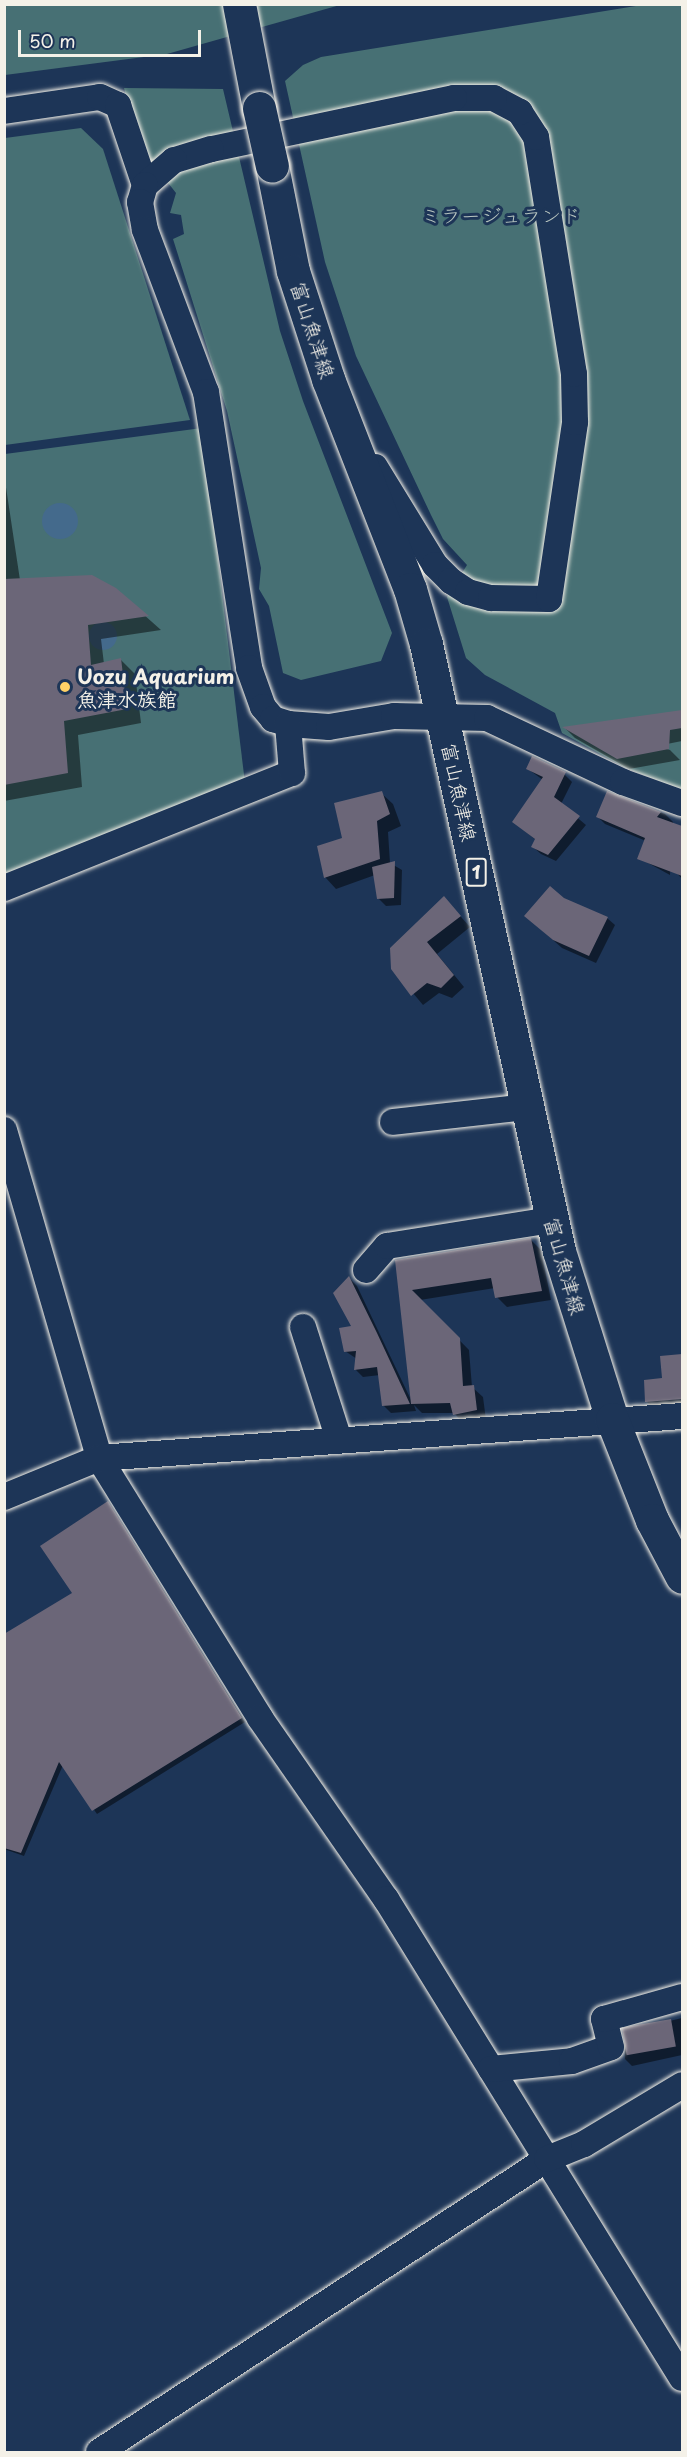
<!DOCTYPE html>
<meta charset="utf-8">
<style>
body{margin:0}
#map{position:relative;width:687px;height:2457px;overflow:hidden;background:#1d3557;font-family:"Playpen Sans","Klee One",sans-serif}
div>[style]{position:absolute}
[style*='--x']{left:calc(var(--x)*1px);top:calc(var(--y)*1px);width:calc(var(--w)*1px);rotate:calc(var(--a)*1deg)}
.green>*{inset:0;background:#477074}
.water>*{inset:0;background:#446a8c}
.round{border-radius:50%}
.shadow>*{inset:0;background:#0007}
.building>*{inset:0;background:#6b6678;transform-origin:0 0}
.roads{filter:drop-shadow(0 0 2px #f4f1e8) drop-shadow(0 0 2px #f4f1e8)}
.street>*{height:26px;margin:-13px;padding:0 13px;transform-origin:13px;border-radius:13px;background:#1d3557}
.primary>*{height:33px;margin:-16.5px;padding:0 16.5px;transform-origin:16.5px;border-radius:16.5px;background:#1d3557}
.bridges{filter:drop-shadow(0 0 2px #f4f1e8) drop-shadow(0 0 2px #f4f1e8)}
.primary-bridge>*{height:33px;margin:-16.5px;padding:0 16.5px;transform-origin:16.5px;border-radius:16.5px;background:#1d3557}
.dots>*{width:16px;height:16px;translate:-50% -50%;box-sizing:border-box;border:3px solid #1d3557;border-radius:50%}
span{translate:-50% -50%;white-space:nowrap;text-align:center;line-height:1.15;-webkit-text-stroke:6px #1d3557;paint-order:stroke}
.shield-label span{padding:2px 4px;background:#1d3557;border:2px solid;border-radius:4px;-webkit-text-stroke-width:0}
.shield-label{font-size:18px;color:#f4f1e8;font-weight:700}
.park-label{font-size:20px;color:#b7c4bf}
.street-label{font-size:20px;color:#f4f1e8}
.poi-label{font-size:20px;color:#f4f1e8;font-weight:700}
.left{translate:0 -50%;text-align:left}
.frame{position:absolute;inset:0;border:6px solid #f4f1e8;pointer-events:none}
.scale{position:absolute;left:18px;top:30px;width:183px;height:27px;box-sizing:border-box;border:3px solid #f4f1e8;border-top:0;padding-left:8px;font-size:18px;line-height:21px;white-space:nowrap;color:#f4f1e8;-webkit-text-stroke:4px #1d3557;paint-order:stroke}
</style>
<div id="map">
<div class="green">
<div style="clip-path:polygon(5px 5px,340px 5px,167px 54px,5px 75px)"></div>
<div style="clip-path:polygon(642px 5px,682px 5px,682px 790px,626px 768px,562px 733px,555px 713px,485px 675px,466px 658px,447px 597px,467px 565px,443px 539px,431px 515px,356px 356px,325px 262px,285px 81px,303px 65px,321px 57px)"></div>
<div style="clip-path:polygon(124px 88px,223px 89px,280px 331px,303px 401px,392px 633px,381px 661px,301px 680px,283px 673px,269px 606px,259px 589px,261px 568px,227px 411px,173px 239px,184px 234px,181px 215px,170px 213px,176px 193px,140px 147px)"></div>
<div style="clip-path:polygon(81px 128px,103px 149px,190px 420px,5px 445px,5px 138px)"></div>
<div style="clip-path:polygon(202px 428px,245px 783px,5px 874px,5px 454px)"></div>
</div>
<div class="water">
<div class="round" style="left:42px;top:503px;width:36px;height:36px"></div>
<div class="round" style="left:89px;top:622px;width:28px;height:28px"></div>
</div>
<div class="shadow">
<div style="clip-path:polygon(4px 474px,20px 580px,115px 589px,161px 630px,101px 639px,104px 664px,121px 660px,135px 674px,141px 723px,78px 735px,82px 787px,4px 801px)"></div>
<div style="clip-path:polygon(682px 712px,682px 741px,657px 746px,670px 750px,680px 760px,629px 769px,575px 738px,565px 728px)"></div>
<div style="clip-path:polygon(528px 769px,564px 774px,572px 782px,561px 804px,586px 825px,556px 861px,541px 854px,533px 847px,536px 840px,514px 822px,543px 780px)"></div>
<div style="clip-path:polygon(381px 793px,393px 804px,401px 826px,388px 832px,390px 863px,402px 870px,401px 905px,386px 906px,378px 898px,375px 875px,336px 889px,325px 877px,343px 839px)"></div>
<div style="clip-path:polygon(608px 793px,665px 814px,673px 822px,670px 875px,639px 858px,646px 841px,605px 824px,597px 816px)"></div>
<div style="clip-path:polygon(682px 847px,682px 879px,676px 872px)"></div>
<div style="clip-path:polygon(563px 899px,607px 918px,615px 925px,596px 963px,562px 948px,526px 916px)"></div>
<div style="clip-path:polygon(454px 909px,470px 927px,437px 954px,464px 987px,452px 998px,439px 993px,423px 1005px,392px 968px)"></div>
<div style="clip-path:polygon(531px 1240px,541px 1250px,551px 1300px,507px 1307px,497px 1297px,495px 1288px,420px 1300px,469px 1350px,472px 1387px,483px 1397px,486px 1420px,464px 1424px,454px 1413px,422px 1413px,414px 1405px,416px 1411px,391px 1413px,383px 1405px,380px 1375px,363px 1377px,356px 1370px,357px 1359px,345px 1351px,353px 1327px,349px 1278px,357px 1286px,411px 1400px,397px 1261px)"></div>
<div style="clip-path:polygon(682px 1356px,682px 1409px,656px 1411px,646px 1401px,663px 1379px,661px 1358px)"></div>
<div style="clip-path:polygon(111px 1506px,245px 1722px,97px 1814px,63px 1765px,24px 1856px,4px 1849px,4px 1746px)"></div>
<div style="clip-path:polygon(682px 2018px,682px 2055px,632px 2066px,625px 2059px,624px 2032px)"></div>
</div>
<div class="building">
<div style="clip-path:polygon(92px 575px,116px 588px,149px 616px,88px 625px,91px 665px,121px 658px,127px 709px,64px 721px,68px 773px,4px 785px,4px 579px)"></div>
<div style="clip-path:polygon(682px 710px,682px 728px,670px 730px,669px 749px,617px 759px,562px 727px)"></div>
<div style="clip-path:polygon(532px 756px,566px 772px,554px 797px,580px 816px,548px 855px,531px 847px,535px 839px,512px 822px,543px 777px,526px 769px)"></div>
<div style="clip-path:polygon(382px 791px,390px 814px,377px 821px,380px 859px,324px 878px,317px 846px,342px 838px,334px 803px)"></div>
<div style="clip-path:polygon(607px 791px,661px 812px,657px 817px,682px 826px,682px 876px,637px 859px,645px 838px,596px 817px)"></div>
<div style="clip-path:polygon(395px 861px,394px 898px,377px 899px,372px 867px)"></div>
<div style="clip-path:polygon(550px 886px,564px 898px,608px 917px,589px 956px,553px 940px,524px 916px)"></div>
<div style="clip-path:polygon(444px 896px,461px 916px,427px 942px,454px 975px,441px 988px,427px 983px,411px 996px,391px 969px,390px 948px)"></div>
<div style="clip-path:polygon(531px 1238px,542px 1291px,495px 1298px,491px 1278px,412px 1290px,460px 1338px,463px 1386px,474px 1385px,477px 1410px,453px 1415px,450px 1403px,411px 1404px,395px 1260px)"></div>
<div style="clip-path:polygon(349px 1276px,377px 1333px,410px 1404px,382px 1406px,377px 1367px,354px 1370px,356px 1351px,344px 1352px,339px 1328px,351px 1326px,333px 1293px)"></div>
<div style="clip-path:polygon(682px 1354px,682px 1399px,645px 1402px,644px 1380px,662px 1378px,660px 1356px)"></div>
<div style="clip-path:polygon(108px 1501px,242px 1718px,92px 1811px,59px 1762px,21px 1853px,4px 1848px,4px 1634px,72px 1593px,40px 1546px)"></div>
<div style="left:671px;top:2019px;width:28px;height:50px;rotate:80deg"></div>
</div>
<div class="roads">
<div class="street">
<div style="--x:4;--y:111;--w:97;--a:-8.3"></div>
<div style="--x:100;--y:97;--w:20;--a:24"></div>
<div style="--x:118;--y:105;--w:84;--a:71.4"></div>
<div style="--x:375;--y:467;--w:115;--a:58.5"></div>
<div style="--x:435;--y:565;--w:23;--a:45"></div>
<div style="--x:451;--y:581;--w:20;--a:33"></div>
<div style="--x:468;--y:592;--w:24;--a:15"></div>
<div style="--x:491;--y:598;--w:58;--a:1"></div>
<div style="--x:549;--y:599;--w:179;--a:-81.6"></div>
<div style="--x:575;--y:422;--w:48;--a:-91.2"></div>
<div style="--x:574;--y:374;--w:240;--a:-99.1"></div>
<div style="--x:536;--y:137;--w:30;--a:-123"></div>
<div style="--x:520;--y:112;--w:30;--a:-152"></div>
<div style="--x:494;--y:98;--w:40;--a:180"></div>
<div style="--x:454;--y:98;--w:248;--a:168.1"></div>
<div style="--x:211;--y:149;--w:39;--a:163"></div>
<div style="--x:174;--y:160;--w:38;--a:139"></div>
<div style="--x:145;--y:185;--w:18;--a:106"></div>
<div style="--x:140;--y:202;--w:28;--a:80"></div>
<div style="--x:145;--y:230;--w:173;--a:69.4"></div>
<div style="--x:206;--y:392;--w:279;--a:81.1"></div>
<div style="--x:249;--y:668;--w:41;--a:70.3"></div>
<div style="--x:263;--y:707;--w:16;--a:50"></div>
<div style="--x:273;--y:719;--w:16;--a:18"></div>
<div style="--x:288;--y:724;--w:41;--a:4.2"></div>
<div style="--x:329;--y:727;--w:66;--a:-9.6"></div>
<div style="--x:394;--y:716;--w:93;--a:1.2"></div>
<div style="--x:487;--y:718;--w:150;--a:25.2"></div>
<div style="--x:623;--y:782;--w:63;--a:19.6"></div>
<div style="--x:4;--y:888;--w:310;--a:-21.8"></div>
<div style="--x:292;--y:773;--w:49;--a:-94.7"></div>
<div style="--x:393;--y:1122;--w:134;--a:-6.4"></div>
<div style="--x:4;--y:1130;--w:341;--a:73.8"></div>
<div style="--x:99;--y:1458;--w:306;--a:58.2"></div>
<div style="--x:260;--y:1718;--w:221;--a:55.2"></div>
<div style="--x:386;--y:1899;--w:563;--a:58.29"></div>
<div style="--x:366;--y:1270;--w:32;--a:-49"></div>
<div style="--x:387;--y:1246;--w:167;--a:-9"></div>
<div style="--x:303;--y:1327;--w:119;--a:72.3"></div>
<div style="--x:4;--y:1497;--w:103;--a:-22.3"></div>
<div style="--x:99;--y:1458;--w:585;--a:-4.12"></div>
<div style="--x:491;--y:2069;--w:81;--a:-5.6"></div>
<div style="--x:572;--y:2061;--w:41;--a:-19.7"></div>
<div style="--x:611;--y:2047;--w:29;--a:-104"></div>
<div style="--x:604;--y:2019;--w:81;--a:-15.8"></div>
<div style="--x:99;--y:2452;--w:535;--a:-33.19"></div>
<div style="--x:547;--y:2159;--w:40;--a:-22"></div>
<div style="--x:584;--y:2144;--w:114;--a:-31"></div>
</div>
<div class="primary">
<div style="--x:239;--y:4;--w:106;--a:79.1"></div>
<div style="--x:272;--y:166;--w:107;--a:78.7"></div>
<div style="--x:293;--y:271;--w:114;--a:72"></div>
<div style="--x:328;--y:379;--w:225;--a:68.7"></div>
<div style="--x:410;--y:589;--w:57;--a:73.8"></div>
<div style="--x:426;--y:644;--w:621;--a:77.64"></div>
<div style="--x:559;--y:1251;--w:176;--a:72.5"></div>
<div style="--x:612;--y:1419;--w:109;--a:68.4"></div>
<div style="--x:652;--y:1520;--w:64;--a:62.2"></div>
</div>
</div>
<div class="bridges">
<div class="primary-bridge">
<div style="--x:259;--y:108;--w:59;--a:77.4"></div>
</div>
</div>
<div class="dots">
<div style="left:65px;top:687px;background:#ffd166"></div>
</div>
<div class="shield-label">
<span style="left:476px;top:872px">1</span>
</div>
<div class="park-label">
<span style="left:501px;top:215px">ミラージュランド</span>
</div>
<div class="street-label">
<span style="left:313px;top:330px;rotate:72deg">富山魚津線</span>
<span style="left:459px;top:792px;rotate:78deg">富山魚津線</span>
<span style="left:565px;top:1266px;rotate:74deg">富山魚津線</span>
</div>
<div class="poi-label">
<span class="left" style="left:77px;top:688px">Uozu Aquarium<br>魚津水族館</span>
</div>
<div class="frame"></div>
<div class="scale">50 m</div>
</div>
